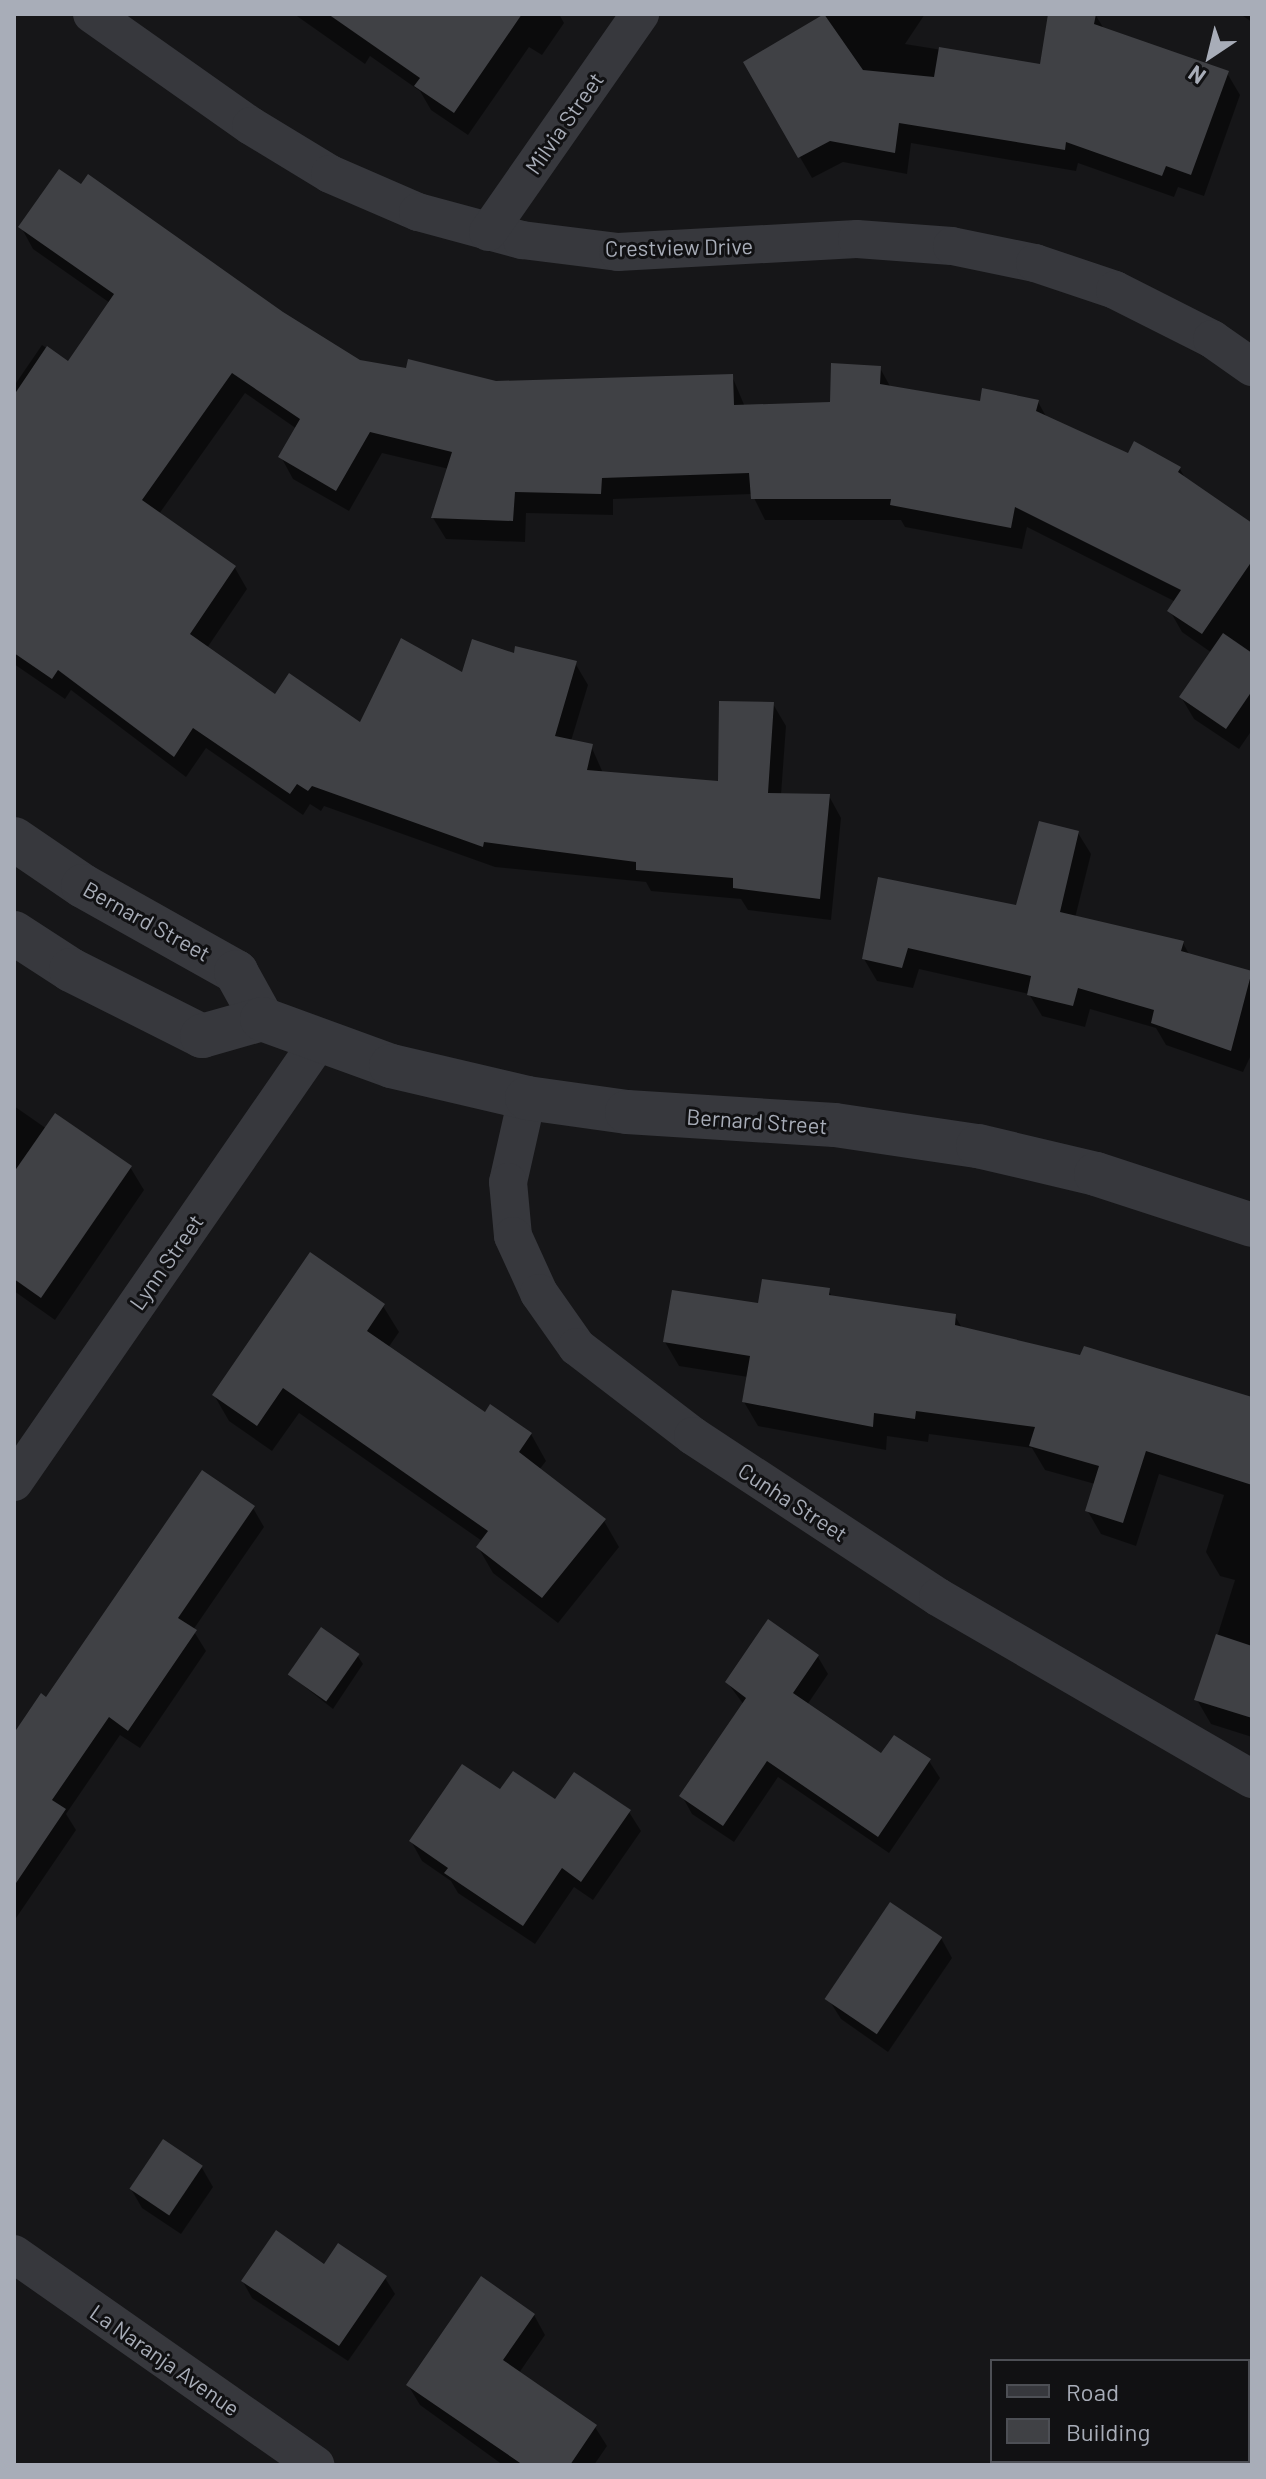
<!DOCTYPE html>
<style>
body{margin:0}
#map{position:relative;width:1266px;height:2479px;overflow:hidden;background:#161618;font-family:Barlow,sans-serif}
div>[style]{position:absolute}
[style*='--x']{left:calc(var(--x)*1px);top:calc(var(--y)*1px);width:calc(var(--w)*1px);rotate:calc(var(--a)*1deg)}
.shadow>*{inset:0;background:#0007}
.building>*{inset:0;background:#404145;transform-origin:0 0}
.minor>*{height:38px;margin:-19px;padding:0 19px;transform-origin:19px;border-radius:19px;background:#37383d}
.tertiary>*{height:44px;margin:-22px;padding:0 22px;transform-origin:22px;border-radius:22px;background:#37383d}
span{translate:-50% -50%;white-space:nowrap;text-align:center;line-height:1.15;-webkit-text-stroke:6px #111113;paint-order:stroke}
.street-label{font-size:22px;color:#a8adb8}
.frame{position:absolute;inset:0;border:16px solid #a8adb8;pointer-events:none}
.legend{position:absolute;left:990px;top:2359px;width:260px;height:104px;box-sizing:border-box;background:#111113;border:2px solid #4d4f55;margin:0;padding:10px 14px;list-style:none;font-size:24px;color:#a8adb8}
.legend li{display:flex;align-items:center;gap:16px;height:40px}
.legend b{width:40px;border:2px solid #4d4f55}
.north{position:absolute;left:1170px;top:16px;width:80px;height:80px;-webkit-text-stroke:6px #111113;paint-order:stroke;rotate:215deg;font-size:22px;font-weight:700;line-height:32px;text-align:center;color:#a8adb8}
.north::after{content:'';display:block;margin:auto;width:28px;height:36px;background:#a8adb8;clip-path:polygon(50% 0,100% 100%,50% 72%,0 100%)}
</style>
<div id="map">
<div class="shadow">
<div style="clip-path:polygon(294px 14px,559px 14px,564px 23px,542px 55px,529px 47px,468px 135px,431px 110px,420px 91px,370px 56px,365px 64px)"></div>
<div style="clip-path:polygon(824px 14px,925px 14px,905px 44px,1042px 66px,1050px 14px,1095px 14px,1104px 29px,1227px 73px,1240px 95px,1204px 196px,1178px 187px,1174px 197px,1078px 163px,1076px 171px,911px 143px,907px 174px,843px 162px,812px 178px,745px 62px)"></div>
<div style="clip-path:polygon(1240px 14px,1252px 14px,1252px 22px)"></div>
<div style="clip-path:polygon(21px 227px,282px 314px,360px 362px,496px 383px,732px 376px,745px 407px,832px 404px,880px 368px,891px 388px,981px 403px,1038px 402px,1047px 418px,1127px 455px,1180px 469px,1187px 482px,1252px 529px,1252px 730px,1239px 749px,1194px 719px,1181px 697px,1212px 653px,1182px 632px,1170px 611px,1176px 602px,1027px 527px,1022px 549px,905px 527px,901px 520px,765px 520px,752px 494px,613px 499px,613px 515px,526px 513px,525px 542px,446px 539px,433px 518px,449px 469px,382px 453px,349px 511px,293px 479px,281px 457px,297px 429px,245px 393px,159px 514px,235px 568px,247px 589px,207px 648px,276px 697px,360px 725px,515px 655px,575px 663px,588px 685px,571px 741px,591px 746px,603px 773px,720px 784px,773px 704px,786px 726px,781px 795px,829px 796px,841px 818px,831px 920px,748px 910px,741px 899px,651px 891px,646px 882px,495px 867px,324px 806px,321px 811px,310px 804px,303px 815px,206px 748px,186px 777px,71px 690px,65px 699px,14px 664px,14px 386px,42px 345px,69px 364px,110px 303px,33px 249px)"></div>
<div style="clip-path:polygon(1078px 833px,1091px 854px,1075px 918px,1183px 943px,1190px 956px,1252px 973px,1252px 1053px,1243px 1072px,1166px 1045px,1156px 1028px,1090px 1009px,1085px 1027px,1042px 1016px,1029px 994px,919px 969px,913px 988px,877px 981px,864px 959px,1018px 908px)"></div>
<div style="clip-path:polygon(14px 1106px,47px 1129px,130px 1167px,144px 1190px,55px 1320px,14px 1291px)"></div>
<div style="clip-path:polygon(828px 1290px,833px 1298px,955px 1316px,962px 1328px,1252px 1399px,1252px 1737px,1211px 1724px,1197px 1700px,1235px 1580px,1220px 1576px,1206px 1552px,1224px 1495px,1159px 1474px,1136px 1546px,1101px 1534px,1087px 1510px,1095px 1484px,1045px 1470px,1032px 1448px,929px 1434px,928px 1442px,887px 1436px,886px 1450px,758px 1426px,744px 1402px,748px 1377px,679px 1366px,665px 1342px,760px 1305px)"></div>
<div style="clip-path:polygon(383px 1306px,399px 1332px,388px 1348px,485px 1415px,531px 1434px,546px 1461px,539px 1470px,604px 1521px,619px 1547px,558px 1623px,493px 1573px,478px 1547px,482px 1541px,299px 1413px,272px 1451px,229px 1421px,214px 1395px)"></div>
<div style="clip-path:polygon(253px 1508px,264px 1527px,193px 1630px,206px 1651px,140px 1748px,120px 1735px,66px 1814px,76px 1830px,14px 1921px,14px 1736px)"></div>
<div style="clip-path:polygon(357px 1655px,363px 1664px,333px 1709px,290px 1675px)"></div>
<div style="clip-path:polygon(818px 1657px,828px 1674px,807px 1705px,882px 1756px,929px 1761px,940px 1778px,889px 1853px,778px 1777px,734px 1842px,692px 1814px,682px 1796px,744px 1705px,727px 1682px)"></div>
<div style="clip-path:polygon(500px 1792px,629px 1812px,641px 1831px,593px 1900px,574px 1887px,535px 1944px,458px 1893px,451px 1881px,422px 1861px,411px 1841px)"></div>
<div style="clip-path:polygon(941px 1938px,952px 1958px,888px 2052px,841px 2019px,829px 2000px)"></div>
<div style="clip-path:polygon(202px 2168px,213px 2187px,181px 2234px,142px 2208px,131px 2189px)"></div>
<div style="clip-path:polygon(324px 2267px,385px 2278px,395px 2294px,348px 2361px,252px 2298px,243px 2282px)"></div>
<div style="clip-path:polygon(534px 2315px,545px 2335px,519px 2373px,595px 2427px,607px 2446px,594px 2465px,503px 2465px,420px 2405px,408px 2385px)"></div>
</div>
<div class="building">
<div style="clip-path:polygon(328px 14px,522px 14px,454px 113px,414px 86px,420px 78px)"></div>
<div style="clip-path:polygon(824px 14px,863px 70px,934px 77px,939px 47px,1040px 64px,1048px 14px,1096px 14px,1094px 24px,1229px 71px,1191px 175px,1166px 166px,1162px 176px,1066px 142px,1065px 150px,899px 123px,895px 153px,830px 141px,798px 158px,743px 62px)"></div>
<div style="clip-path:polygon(59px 169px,81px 184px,88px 174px,283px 312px,360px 360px,406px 368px,408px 359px,496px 381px,733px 374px,734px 405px,830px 402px,831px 363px,881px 366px,880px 384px,980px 401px,982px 388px,1039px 400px,1036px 411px,1128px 453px,1134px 441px,1181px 467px,1178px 472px,1252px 523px,1252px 561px,1202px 634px,1167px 611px,1181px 590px,1015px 507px,1011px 528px,890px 505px,891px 499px,751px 499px,749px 473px,602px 478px,601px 494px,515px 492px,513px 521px,431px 518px,452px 452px,370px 432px,336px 491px,278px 457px,300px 419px,232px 373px,142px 500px,236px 566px,190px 634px,275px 694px,289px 673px,360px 722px,401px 638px,462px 672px,472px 639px,514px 653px,515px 646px,577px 661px,555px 736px,593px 744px,587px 770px,718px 781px,719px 701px,774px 702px,768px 793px,830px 794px,820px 899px,733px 888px,733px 878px,636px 870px,636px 862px,484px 842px,483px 847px,312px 786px,308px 791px,297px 784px,290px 794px,193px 728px,174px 757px,58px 670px,52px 679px,14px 653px,14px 395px,47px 346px,68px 361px,114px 294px,18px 227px)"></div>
<div style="clip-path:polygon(1223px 633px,1252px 653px,1252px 691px,1226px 729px,1179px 697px)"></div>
<div style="clip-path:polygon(1039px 821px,1079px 831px,1060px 912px,1184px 941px,1181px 951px,1252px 971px,1231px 1051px,1151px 1023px,1154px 1010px,1078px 988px,1073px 1006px,1027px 995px,1031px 976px,908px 948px,902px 968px,862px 959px,878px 877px,1016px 905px)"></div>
<div style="clip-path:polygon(55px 1113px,132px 1166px,41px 1298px,14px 1279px,14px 1172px)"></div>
<div style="clip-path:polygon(310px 1252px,385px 1304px,367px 1331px,485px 1412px,490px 1404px,532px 1433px,519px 1452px,606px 1519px,542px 1598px,476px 1547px,488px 1531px,283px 1388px,257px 1426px,212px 1395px)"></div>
<div style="clip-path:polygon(762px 1279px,830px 1288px,829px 1295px,956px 1314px,955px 1325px,1080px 1355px,1084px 1346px,1252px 1397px,1252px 1485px,1146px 1451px,1123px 1523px,1085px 1511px,1099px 1466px,1029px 1446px,1035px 1427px,916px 1411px,915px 1419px,874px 1413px,873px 1427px,742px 1402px,750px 1356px,663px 1342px,672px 1290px,758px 1303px)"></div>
<div style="clip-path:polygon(202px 1470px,255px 1506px,178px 1618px,197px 1630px,128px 1731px,109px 1717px,52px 1800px,66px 1809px,14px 1886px,14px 1733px,41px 1693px,46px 1697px)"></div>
<div style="clip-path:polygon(768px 1619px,819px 1655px,793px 1693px,881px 1753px,894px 1735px,931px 1759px,878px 1837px,767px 1761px,723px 1826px,679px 1796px,746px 1698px,725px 1682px)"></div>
<div style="left:321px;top:1627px;width:47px;height:58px;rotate:35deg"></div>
<div style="clip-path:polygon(1216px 1634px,1252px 1646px,1252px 1718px,1194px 1700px)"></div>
<div style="clip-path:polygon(462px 1764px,500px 1789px,513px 1771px,555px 1799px,574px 1772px,631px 1810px,581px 1882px,562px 1868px,523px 1926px,444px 1873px,448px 1868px,409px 1841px)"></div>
<div style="left:890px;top:1902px;width:63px;height:117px;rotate:34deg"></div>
<div style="left:163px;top:2139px;width:48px;height:60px;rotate:34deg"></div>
<div style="clip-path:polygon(276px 2230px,324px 2264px,338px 2243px,387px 2276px,339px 2346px,241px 2281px)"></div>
<div style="clip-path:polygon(481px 2276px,535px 2314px,503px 2360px,597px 2425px,570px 2465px,523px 2465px,406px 2385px)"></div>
</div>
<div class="minor">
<div style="--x:92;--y:14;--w:194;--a:35.2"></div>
<div style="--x:251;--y:126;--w:92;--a:31.3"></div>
<div style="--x:330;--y:174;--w:96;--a:23.4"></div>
<div style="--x:418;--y:212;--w:108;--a:15.1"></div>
<div style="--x:522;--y:240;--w:97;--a:7.1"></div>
<div style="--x:618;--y:252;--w:239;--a:-3.1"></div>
<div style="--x:857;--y:239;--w:95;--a:4.2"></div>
<div style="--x:952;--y:246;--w:85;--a:11.6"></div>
<div style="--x:1035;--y:263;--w:84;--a:18.6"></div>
<div style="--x:1115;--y:290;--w:109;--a:26.8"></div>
<div style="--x:1212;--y:339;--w:49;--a:35"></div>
<div style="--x:488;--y:232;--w:266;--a:-55.1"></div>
<div style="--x:527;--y:1098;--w:86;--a:102.7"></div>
<div style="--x:508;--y:1182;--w:54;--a:84.7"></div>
<div style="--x:513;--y:1236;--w:63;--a:65.5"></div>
<div style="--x:539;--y:1293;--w:66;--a:54.9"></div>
<div style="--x:577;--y:1347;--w:146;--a:37.5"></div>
<div style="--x:693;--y:1436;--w:293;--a:33.3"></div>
<div style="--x:938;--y:1597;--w:363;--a:30.1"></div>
<div style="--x:14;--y:1482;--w:535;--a:-55.36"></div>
<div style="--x:14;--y:2254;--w:368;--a:35"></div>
</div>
<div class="tertiary">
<div style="--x:14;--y:839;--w:83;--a:34.3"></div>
<div style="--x:83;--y:886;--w:176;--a:29.3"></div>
<div style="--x:236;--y:972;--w:54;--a:61"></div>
<div style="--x:14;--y:933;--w:68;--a:33"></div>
<div style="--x:71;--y:970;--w:147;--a:26.7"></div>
<div style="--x:202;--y:1036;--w:62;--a:-15.8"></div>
<div style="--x:262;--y:1019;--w:137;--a:20"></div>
<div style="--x:391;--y:1066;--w:140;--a:13.2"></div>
<div style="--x:527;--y:1098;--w:101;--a:8"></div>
<div style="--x:627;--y:1112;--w:208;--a:3.6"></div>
<div style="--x:835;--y:1125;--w:145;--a:8.4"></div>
<div style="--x:978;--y:1146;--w:121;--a:13.3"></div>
<div style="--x:1096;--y:1174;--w:164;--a:18.1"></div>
</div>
<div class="street-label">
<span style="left:564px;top:123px;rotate:-55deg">Milvia Street</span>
<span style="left:679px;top:247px;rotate:-1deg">Crestview Drive</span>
<span style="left:147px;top:921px;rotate:29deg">Bernard Street</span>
<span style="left:757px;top:1121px;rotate:4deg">Bernard Street</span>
<span style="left:166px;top:1262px;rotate:-55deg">Lynn Street</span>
<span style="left:793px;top:1502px;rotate:33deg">Cunha Street</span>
<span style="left:165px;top:2360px;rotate:35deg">La Naranja Avenue</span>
</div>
<div class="frame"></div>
<ul class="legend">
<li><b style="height:10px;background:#37383d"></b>Road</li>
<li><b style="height:22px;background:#404145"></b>Building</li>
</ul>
<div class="north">N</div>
</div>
